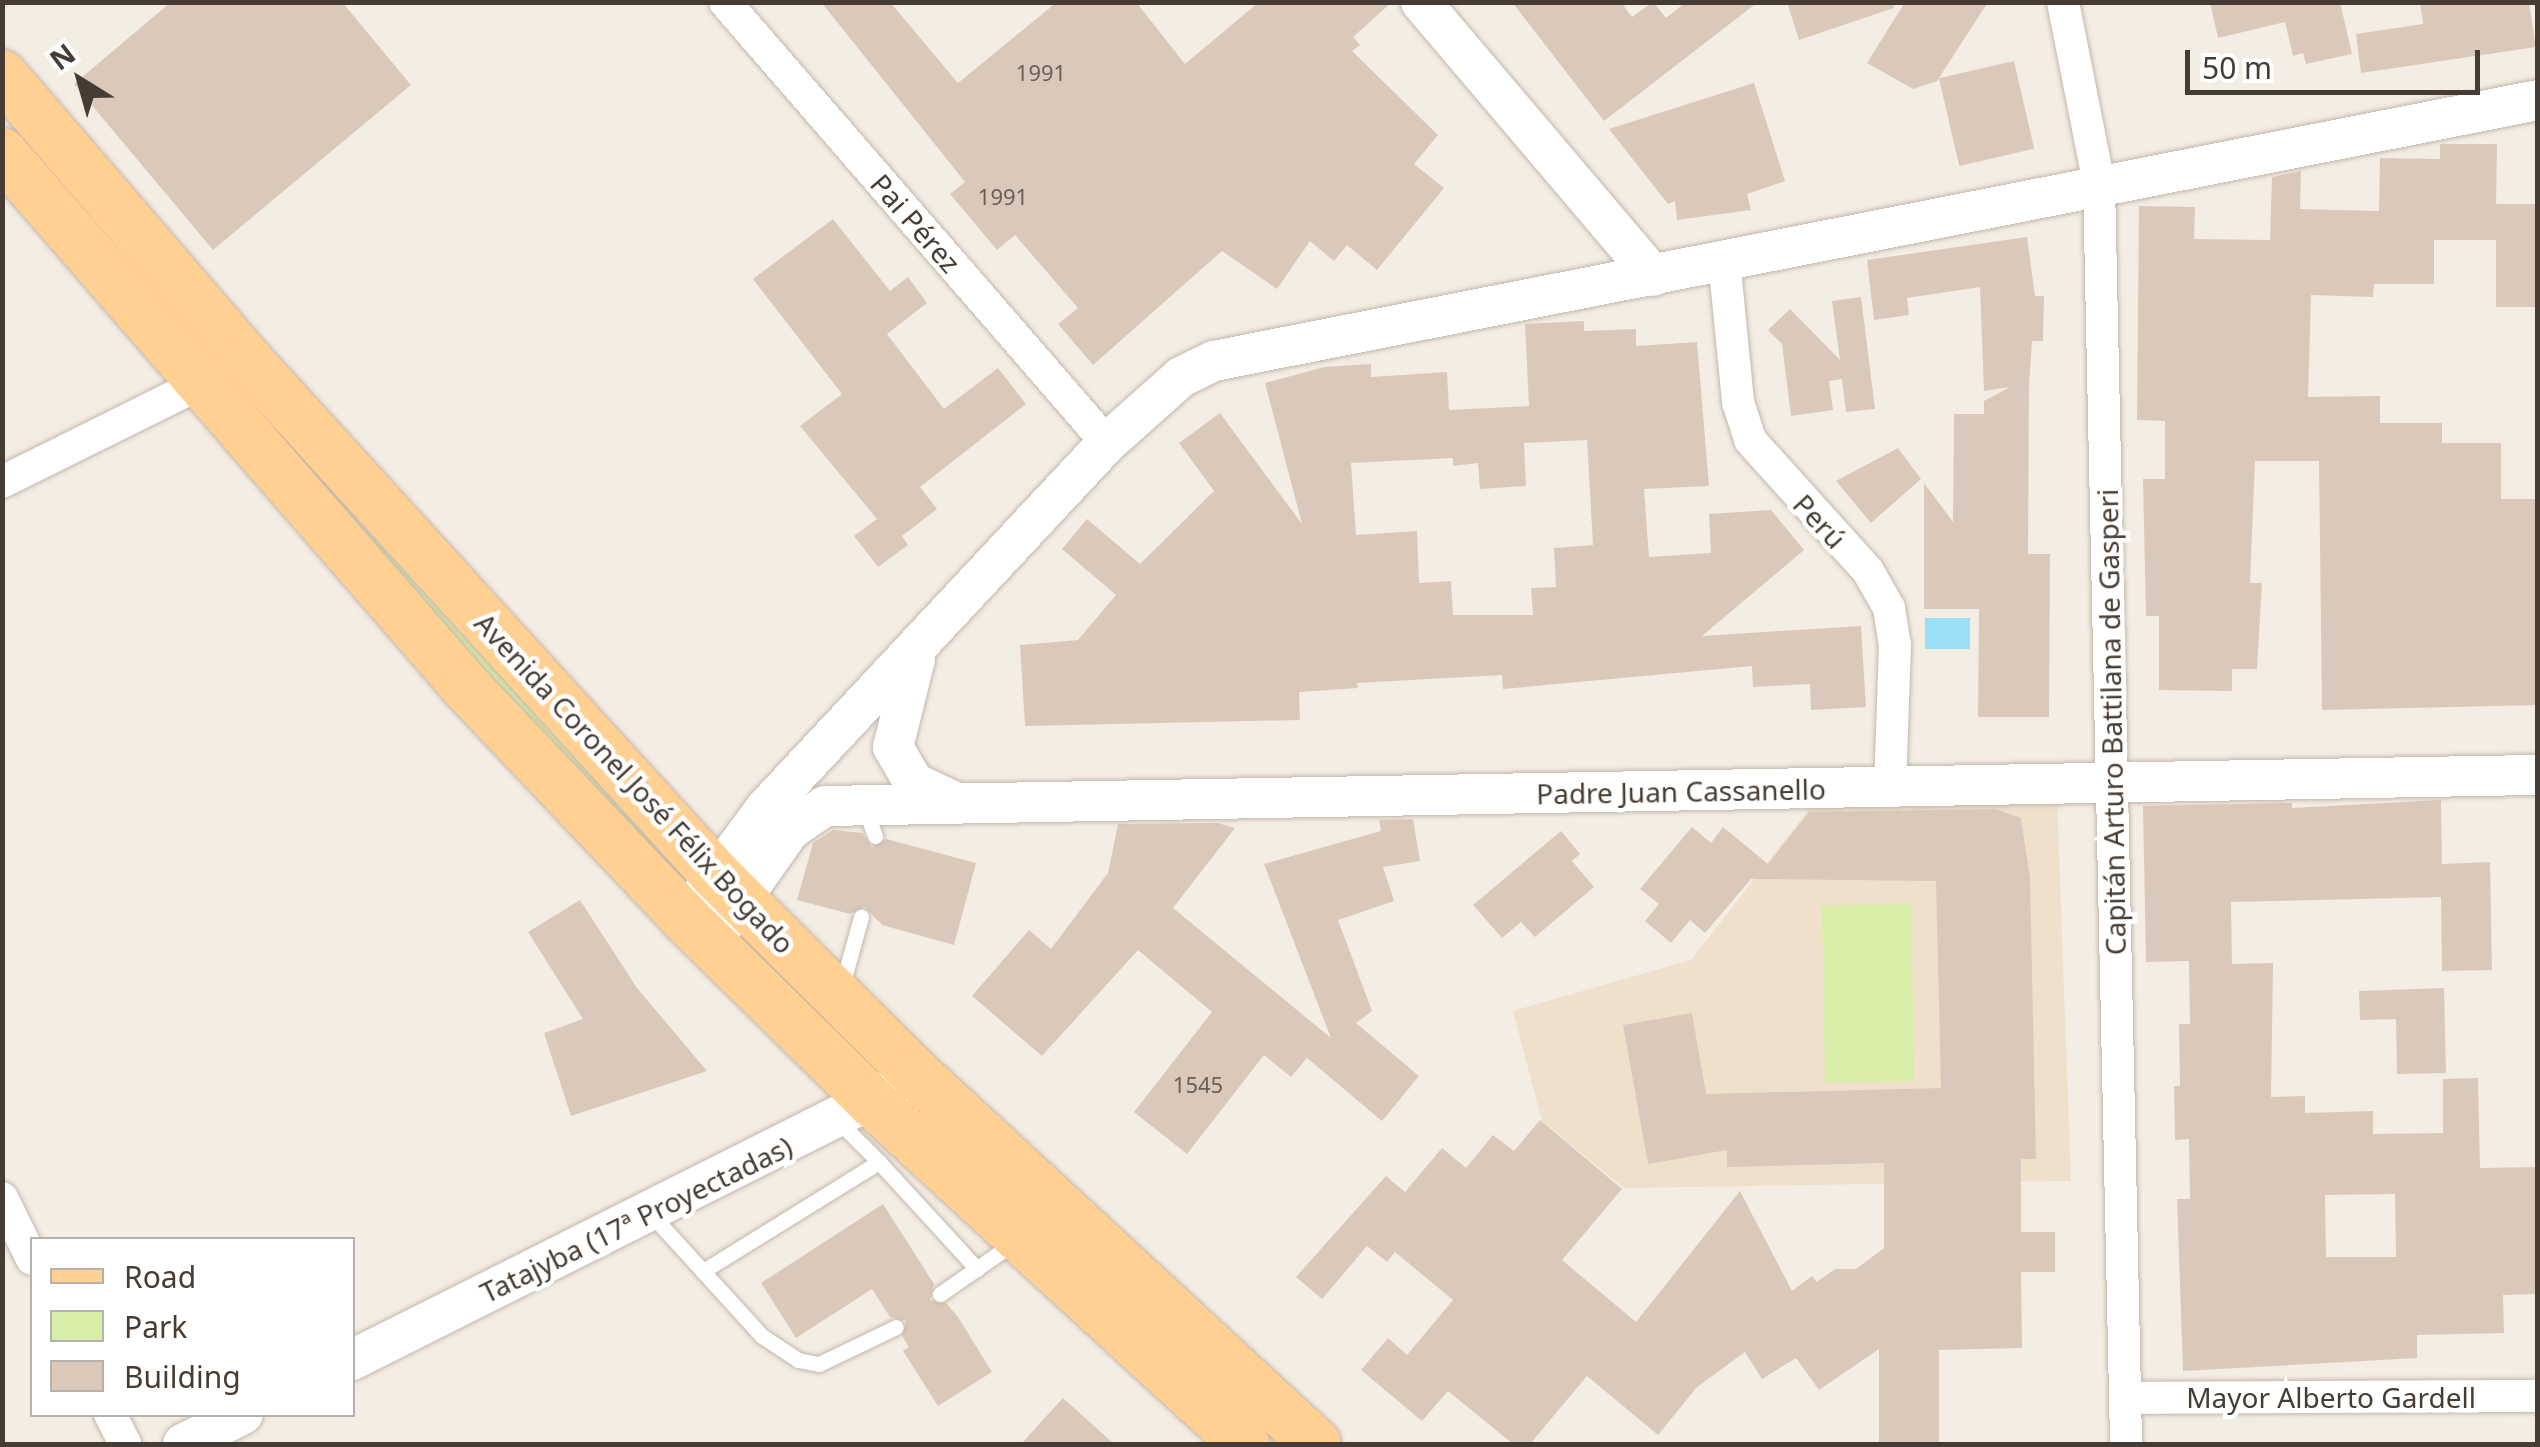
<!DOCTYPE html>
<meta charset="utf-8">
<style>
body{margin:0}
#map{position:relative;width:2540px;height:1447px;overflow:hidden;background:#f4ede4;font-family:"Noto Sans",sans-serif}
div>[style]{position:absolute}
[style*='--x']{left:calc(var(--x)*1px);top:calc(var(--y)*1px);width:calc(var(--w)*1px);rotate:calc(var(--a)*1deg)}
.education>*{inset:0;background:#efe0cc}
.green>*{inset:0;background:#d8eda8;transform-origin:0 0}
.water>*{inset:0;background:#99dff8;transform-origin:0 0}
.building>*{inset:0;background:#dac9bb;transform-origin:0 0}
.roads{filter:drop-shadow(0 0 2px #c3b6a9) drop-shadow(0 0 2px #c3b6a9)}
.service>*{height:15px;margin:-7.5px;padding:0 7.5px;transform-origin:7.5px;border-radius:7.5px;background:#fff}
.minor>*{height:32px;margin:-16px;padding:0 16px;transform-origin:16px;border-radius:16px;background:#fff}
.tertiary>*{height:40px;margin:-20px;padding:0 20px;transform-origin:20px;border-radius:20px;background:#fff}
.primary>*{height:50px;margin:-25px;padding:0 25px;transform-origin:25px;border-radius:25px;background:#ffd092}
span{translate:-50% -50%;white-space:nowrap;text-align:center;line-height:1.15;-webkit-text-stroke:9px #fff;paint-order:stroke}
.number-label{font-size:22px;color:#6c5f55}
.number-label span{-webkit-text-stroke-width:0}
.street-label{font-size:28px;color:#473c33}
.frame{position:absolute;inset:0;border:5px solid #473c33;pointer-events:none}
.legend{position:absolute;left:30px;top:1237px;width:325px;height:180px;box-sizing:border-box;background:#fff;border:2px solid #b5b1ad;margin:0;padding:12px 18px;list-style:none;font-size:30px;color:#473c33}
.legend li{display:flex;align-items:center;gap:20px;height:50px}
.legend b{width:50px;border:2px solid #b5b1ad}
.north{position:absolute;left:30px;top:30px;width:100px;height:100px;-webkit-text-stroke:8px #fff;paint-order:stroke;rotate:323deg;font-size:28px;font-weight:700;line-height:40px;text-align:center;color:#473c33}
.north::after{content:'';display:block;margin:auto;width:35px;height:45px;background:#473c33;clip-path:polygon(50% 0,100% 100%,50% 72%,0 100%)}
.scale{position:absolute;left:2185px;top:50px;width:295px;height:45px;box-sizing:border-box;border:5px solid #473c33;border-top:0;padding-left:12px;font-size:30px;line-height:35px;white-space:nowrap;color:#473c33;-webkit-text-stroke:8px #fff;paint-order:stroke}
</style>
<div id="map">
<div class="education">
<div style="clip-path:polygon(2057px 797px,2071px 1181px,1624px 1188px,1542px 1121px,1513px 1011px,1691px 960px,1814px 803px)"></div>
</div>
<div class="green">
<div style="clip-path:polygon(262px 417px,683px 873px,683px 878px,678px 881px,253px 419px)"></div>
<div style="left:1911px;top:904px;width:177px;height:89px;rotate:89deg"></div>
</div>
<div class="water">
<div style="left:1925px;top:618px;width:45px;height:31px"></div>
</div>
<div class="building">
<div style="clip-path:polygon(171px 2px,342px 2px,411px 85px,213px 250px,74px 84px)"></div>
<div style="clip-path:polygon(821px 2px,890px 2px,958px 83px,1057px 2px,1136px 2px,1185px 64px,1259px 2px,1392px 2px,1353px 37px,1360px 45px,1352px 51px,1438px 135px,1414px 164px,1444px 188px,1377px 270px,1347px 245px,1334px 261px,1310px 241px,1277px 289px,1222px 251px,1093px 365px,1058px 324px,1078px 308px,1015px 235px,997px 250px,950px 194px,965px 182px)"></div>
<div style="clip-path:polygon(1512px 2px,1621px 2px,1632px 17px,1653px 2px,1666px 18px,1686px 2px,1758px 2px,1604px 121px)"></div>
<div style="clip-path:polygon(1787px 2px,1893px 2px,1894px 8px,1799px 40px)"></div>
<div style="clip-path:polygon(1905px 2px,1988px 2px,1937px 81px,1913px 89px,1867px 63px)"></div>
<div style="clip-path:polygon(2210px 2px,2340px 2px,2352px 54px,2306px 64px,2303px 53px,2293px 56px,2285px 22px,2218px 38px)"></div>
<div style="clip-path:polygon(2420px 2px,2529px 2px,2536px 47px,2361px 73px,2356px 34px,2423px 24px)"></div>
<div style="left:2014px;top:61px;width:90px;height:77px;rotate:77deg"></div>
<div style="clip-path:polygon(1754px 83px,1785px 181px,1747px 194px,1751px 210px,1677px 220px,1675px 201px,1668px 204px,1609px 129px)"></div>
<div style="clip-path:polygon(2440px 144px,2497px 144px,2496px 204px,2538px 204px,2538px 307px,2496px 307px,2496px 240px,2434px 240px,2434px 284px,2374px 284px,2373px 297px,2311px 295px,2308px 397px,2380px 396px,2380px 423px,2442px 423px,2442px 443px,2501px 443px,2501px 499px,2538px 499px,2538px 705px,2322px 710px,2319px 461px,2255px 461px,2250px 583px,2262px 583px,2257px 669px,2232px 669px,2232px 691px,2159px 690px,2159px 616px,2146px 616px,2143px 479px,2165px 479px,2165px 421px,2137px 420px,2139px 206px,2195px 207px,2194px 239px,2270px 240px,2272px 177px,2301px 171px,2300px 209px,2379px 211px,2380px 158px,2440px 159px)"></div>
<div style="clip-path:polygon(833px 219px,890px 291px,908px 277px,927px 303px,887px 334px,944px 409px,998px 368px,1026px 404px,920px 487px,937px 509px,902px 536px,908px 545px,878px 567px,854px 536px,877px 519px,800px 426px,842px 394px,753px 279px)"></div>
<div style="clip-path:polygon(2027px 237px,2035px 296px,2044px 296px,2043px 341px,2032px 341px,2029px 385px,2028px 554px,2050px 554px,2049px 717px,1978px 717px,1979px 609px,1924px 609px,1924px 483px,1953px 522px,1954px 414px,1984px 414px,1984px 401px,2010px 387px,1984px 391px,1980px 287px,1907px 298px,1909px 315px,1874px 320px,1867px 260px)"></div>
<div style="clip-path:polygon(1861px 297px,1875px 409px,1846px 412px,1842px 379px,1829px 381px,1833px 410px,1791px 416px,1782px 344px,1768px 330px,1790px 309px,1840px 360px,1832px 301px)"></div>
<div style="clip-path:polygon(evenodd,1584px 321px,1584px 331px,1636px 329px,1636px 346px,1697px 342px,1709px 486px,1644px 489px,1649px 557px,1711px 553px,1709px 514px,1771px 510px,1804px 550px,1702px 636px,1861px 626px,1866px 707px,1811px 710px,1810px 684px,1753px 687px,1752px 666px,1503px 689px,1502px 675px,1357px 683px,1358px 688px,1299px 692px,1300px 720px,1025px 726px,1020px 645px,1078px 640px,1116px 595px,1062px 549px,1087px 519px,1140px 564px,1214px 491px,1179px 443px,1220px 413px,1302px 524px,1265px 383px,1324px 367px,1371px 364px,1371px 377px,1447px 372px,1449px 410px,1529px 406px,1525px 324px,1584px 321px,1587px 440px,1593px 545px,1554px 548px,1556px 587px,1531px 588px,1533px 615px,1453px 615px,1451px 581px,1419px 583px,1417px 531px,1356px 535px,1351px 463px,1453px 458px,1453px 466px,1478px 463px,1480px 489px,1526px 486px,1524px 443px,1587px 440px)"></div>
<div style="clip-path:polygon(1898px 448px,1921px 479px,1871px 523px,1836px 481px)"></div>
<div style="clip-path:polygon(evenodd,2441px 800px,2442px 864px,2490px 862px,2492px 970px,2442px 971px,2441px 897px,2231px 902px,2232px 964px,2273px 963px,2271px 1097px,2305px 1096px,2305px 1113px,2373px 1111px,2373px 1134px,2443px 1133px,2443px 1079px,2478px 1078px,2480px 1168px,2538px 1167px,2538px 1294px,2503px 1295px,2504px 1333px,2417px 1335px,2417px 1358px,2183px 1371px,2177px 1199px,2190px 1199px,2189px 1139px,2175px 1140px,2174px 1086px,2180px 1086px,2179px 1024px,2190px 1024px,2189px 961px,2146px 962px,2143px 806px,2292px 803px,2292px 808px,2441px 800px,2395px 1194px,2396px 1257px,2326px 1257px,2325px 1195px,2395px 1194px)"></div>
<div style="clip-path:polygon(1996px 809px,2021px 818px,2030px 878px,2036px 1159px,2021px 1159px,2021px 1232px,2055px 1232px,2055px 1272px,2021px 1272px,2022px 1348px,1939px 1350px,1939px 1444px,1879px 1444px,1879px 1349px,1819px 1390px,1796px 1358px,1762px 1379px,1745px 1352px,1697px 1387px,1658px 1435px,1587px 1376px,1530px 1444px,1513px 1444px,1448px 1391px,1422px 1421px,1361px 1370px,1388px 1338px,1407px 1355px,1453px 1300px,1395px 1252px,1387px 1262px,1367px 1246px,1322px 1299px,1296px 1277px,1386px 1176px,1405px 1192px,1442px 1148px,1466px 1168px,1493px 1135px,1514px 1151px,1540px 1120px,1622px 1189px,1562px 1260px,1636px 1322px,1740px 1191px,1792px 1291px,1812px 1276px,1817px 1282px,1835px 1269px,1856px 1269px,1884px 1248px,1884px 1163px,1727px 1167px,1727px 1150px,1648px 1164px,1623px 1025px,1692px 1013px,1706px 1094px,1941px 1088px,1936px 881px,1751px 879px,1705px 933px,1690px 920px,1671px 943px,1645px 921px,1659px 904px,1640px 889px,1692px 827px,1711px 843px,1723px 827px,1768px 864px,1809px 812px)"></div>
<div style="clip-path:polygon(1413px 819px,1420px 861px,1383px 867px,1394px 901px,1338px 920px,1372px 1011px,1356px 1023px,1419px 1076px,1382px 1121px,1307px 1058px,1291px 1077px,1264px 1055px,1187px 1154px,1134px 1112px,1212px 1012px,1138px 950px,1042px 1056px,972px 996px,1029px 930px,1051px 949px,1108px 873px,1118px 824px,1218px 823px,1235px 828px,1173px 908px,1331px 1038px,1264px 864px,1381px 831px,1379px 820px)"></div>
<div style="clip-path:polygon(833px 830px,862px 833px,872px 847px,886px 839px,976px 863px,954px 945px,882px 925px,865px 907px,850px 914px,797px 900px,813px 843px)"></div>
<div style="clip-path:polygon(1561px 831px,1580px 854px,1572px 861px,1594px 887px,1535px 937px,1521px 922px,1502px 938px,1473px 905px)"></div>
<div style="clip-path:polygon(580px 900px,637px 988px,707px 1071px,571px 1116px,544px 1033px,583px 1019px,528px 932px)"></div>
<div style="clip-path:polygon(2444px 988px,2446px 1073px,2397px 1074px,2396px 1019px,2360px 1020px,2359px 991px)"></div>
<div style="clip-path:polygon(883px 1204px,934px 1284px,930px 1300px,946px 1303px,958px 1317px,992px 1372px,938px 1406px,903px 1351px,909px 1347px,902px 1336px,906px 1321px,890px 1317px,872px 1289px,796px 1338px,761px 1283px)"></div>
<div style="clip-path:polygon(1063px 1398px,1114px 1444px,1021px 1444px)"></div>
</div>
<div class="roads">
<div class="service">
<div style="--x:864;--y:807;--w:31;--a:69"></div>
<div style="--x:841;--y:989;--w:75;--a:-74.5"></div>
<div style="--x:836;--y:1119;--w:61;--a:45"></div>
<div style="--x:649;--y:1212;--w:168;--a:47.7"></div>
<div style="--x:762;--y:1336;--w:43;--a:33.7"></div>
<div style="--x:798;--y:1360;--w:21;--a:11"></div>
<div style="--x:819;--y:1364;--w:85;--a:-25.7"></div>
<div style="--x:703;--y:1271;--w:207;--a:-31.8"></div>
<div style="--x:879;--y:1162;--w:145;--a:47.5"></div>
<div style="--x:940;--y:1294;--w:91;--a:-34.7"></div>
</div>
<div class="minor">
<div style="--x:725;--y:2;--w:583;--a:49.1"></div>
<div style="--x:2063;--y:2;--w:186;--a:78.8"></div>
<div style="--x:2099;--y:184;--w:1260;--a:88.77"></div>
<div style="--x:1724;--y:259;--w:144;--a:84.4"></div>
<div style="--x:1738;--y:402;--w:40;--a:72"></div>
<div style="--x:1750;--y:440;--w:176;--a:48"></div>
<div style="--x:1868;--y:571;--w:43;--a:60.4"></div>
<div style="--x:1889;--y:608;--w:37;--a:81"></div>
<div style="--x:1895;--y:645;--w:142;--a:92"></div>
<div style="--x:2;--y:482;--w:241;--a:-26.4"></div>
<div style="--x:2;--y:1198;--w:68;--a:63.8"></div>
<div style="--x:2125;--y:1398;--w:413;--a:-0.3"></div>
<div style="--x:110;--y:1414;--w:34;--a:63"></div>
</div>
<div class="tertiary">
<div style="--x:1421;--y:2;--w:359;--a:49.7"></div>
<div style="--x:915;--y:659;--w:91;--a:104"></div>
<div style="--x:893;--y:747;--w:42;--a:59.7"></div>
<div style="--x:914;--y:783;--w:43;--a:24.8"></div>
<div style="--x:699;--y:898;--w:111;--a:-53.4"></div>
<div style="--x:765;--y:809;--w:501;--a:-46.94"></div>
<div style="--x:1107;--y:443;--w:99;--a:-41.7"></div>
<div style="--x:1181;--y:377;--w:37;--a:-26"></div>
<div style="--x:1214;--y:361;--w:1349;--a:-11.15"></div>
<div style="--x:711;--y:942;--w:137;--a:-54.8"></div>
<div style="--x:790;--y:830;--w:42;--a:-34.4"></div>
<div style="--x:825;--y:806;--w:1713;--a:-1.04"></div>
<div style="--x:352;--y:1360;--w:606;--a:-26.65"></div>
<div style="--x:183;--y:1444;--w:67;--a:-26.6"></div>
</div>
<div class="primary">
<div style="--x:2;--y:75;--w:376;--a:49.3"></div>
<div style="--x:247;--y:360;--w:697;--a:47.68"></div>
<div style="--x:716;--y:875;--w:285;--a:44.9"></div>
<div style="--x:918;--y:1076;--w:542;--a:42.76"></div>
<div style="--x:2;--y:153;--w:709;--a:49"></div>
<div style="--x:467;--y:688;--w:315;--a:46.5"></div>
<div style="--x:684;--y:917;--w:262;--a:44.5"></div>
<div style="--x:871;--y:1101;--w:507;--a:42.52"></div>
</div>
</div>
<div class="number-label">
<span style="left:1041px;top:73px">1991</span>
<span style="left:1003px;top:197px">1991</span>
<span style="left:1198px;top:1085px">1545</span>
</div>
<div class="street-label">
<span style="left:916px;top:223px;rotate:49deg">Pai Pérez</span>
<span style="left:1820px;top:521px;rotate:47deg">Perú</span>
<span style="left:2111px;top:722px;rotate:-91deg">Capitán Arturo Battilana de Gasperi</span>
<span style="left:635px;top:783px;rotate:47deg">Avenida Coronel José Félix Bogado</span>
<span style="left:1681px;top:791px;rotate:-1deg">Padre Juan Cassanello</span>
<span style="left:636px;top:1219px;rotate:-26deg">Tatajyba (17ª Proyectadas)</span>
<span style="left:2331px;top:1397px">Mayor Alberto Gardell</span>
</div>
<div class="frame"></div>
<ul class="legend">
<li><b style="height:12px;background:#ffd092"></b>Road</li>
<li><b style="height:28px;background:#d8eda8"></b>Park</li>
<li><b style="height:28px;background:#dac9bb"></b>Building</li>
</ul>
<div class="north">N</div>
<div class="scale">50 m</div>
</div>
